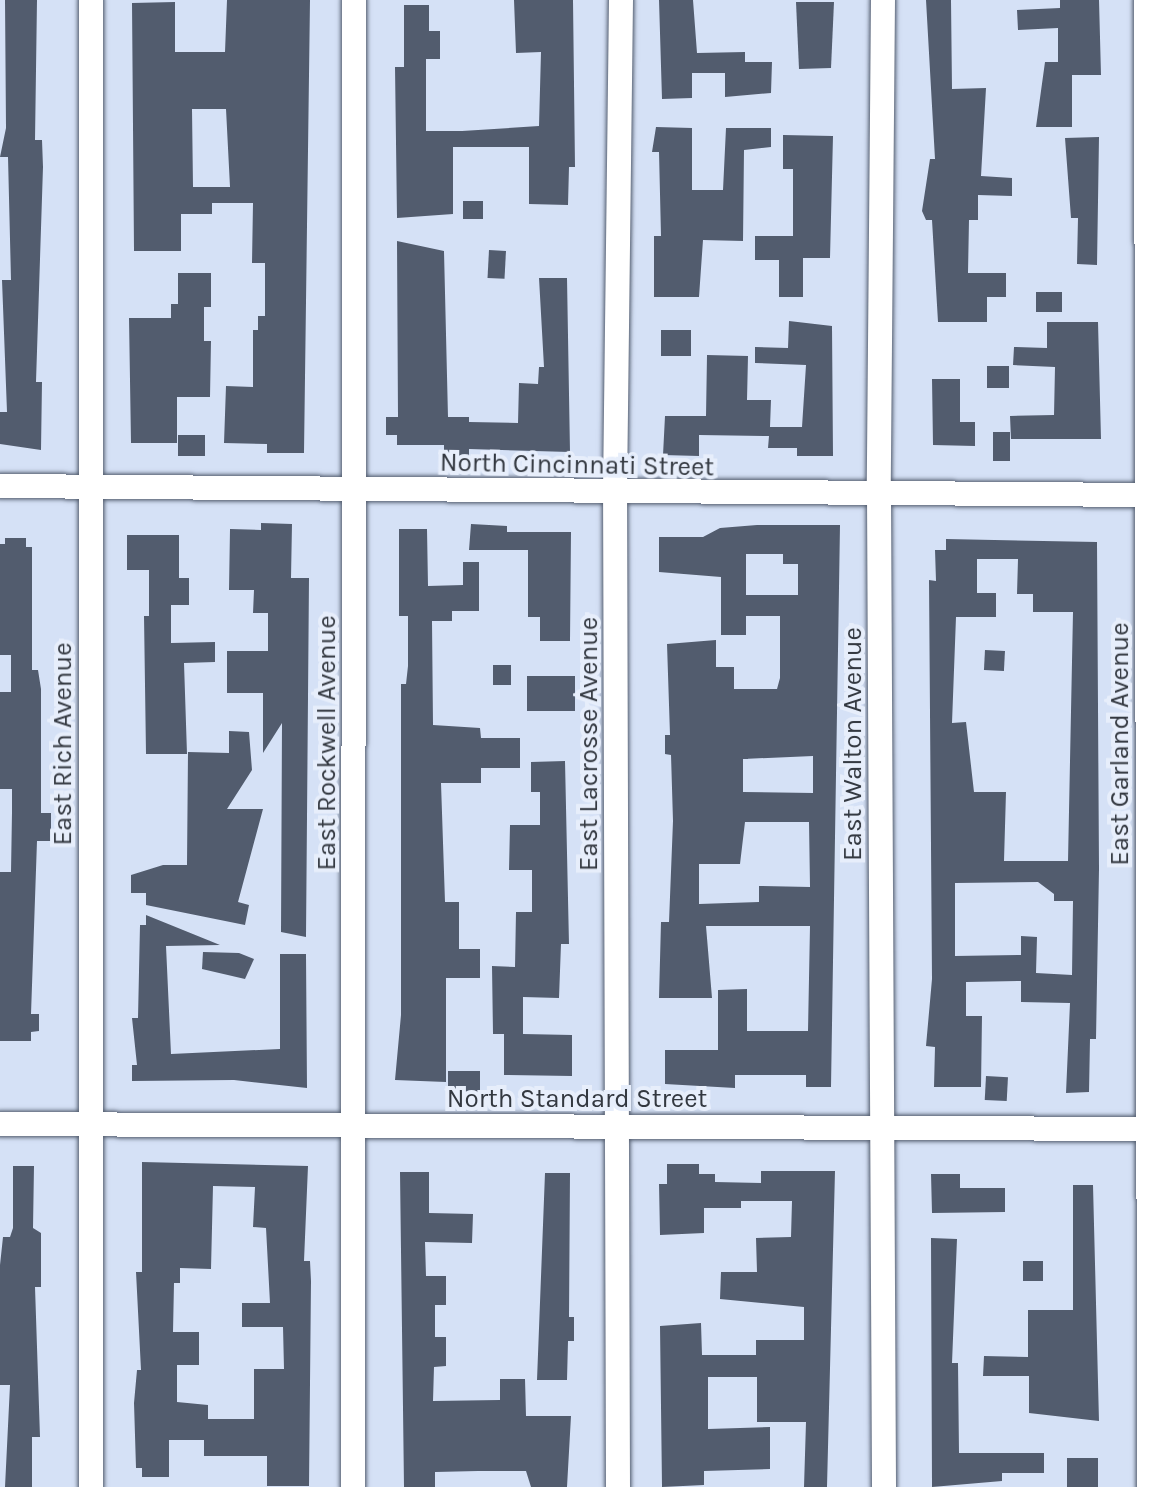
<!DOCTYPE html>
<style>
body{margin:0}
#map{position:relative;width:1153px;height:1487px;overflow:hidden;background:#d5e1f6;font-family:Karla,sans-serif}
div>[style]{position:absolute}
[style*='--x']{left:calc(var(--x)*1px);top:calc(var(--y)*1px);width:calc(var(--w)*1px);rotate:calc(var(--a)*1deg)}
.building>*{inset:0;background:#525c6e;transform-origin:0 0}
.roads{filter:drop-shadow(0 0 2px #545e70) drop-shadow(0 0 2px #545e70)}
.street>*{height:24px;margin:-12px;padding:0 12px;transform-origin:12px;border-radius:12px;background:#fff}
span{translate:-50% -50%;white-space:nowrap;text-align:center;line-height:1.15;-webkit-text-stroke:8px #e7eefb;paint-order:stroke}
.street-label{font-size:26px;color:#333840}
</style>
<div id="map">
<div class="building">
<div style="clip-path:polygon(5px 0,37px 0,35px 140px,42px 140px,43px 167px,36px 382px,42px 382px,41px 450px,0 444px,0 412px,7px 412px,2px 280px,11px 280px,8px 157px,0 157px,6px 128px)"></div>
<div style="clip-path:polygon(evenodd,227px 0,310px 0,304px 453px,267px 453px,267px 444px,224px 443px,226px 386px,253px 387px,253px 330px,258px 330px,258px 316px,265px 316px,265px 263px,252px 263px,253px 203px,212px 203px,212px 214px,181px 214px,181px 251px,134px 251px,132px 3px,175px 2px,175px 52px,225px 52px,227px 0,192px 109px,226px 109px,230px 187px,193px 187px,192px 109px)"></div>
<div style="clip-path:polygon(514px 0,573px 0,575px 167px,569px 167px,568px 205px,529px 204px,529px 147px,453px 147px,453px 214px,397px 218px,395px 67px,404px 67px,404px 5px,429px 5px,429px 31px,440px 31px,440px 59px,426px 59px,426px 131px,462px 131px,539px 126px,541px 52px,516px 53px)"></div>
<div style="clip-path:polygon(659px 0,693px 0,697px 53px,745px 52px,745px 62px,772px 62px,771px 93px,725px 97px,725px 73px,692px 73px,692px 98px,662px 99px)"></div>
<div style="clip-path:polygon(926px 0,951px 0,952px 89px,986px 88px,981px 176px,1012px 178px,1012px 196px,978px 195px,978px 220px,969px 220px,968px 273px,1006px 273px,1006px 297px,987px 297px,987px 322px,938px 322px,932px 220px,926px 220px,922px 211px,930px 159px,935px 159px)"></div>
<div style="clip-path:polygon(1060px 0,1099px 0,1101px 75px,1072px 75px,1072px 127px,1036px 127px,1045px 62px,1058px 62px,1058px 28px,1018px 30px,1017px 10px,1060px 8px)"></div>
<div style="clip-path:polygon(796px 2px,834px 2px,831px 68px,799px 69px)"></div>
<div style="clip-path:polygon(656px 127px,692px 128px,692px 190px,723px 190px,726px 128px,771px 128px,771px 147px,744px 150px,743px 241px,703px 240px,699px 297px,654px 297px,654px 236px,661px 236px,659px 152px,652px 152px)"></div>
<div style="clip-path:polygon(783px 135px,833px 136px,830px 258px,803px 258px,803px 297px,779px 297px,779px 260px,755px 260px,755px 236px,793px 236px,793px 169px,783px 169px)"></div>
<div style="clip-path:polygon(1099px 137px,1097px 265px,1077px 264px,1078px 218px,1071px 218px,1065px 138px)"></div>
<div style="left:463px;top:201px;width:20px;height:18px"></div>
<div style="clip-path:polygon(397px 241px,444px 251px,448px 417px,469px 417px,469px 422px,518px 423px,519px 383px,538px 384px,539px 367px,544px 367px,539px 278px,567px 278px,570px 452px,469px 449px,469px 457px,444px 457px,444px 445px,397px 445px,397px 435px,386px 435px,386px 417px,398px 417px)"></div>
<div style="left:489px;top:250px;width:17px;height:28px;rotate:3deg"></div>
<div style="clip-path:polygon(178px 273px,211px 273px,211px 307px,204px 307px,204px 341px,211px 341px,210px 397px,177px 397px,177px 443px,131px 443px,129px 318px,171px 318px,171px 304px,178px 304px)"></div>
<div style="left:1036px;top:292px;width:26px;height:20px"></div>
<div style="clip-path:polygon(789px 321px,832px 326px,833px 456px,797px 456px,797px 448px,768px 448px,769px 436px,699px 435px,699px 456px,663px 455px,665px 416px,706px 416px,707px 355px,748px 356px,747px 400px,771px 400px,770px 427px,802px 427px,806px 365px,755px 363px,755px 347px,788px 348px)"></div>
<div style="clip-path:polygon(1047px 322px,1098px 322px,1101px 439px,1011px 439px,1010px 416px,1054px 415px,1055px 367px,1013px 365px,1014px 347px,1047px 348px)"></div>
<div style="left:661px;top:330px;width:30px;height:26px"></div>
<div style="left:987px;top:366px;width:22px;height:22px"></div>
<div style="clip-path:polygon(932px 379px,960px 379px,960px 422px,975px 422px,975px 446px,933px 445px)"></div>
<div style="left:993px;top:432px;width:17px;height:29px"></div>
<div style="left:178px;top:435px;width:27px;height:21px"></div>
<div style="clip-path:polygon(261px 523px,292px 524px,291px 578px,309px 578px,306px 937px,281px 932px,282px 723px,263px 753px,263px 693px,227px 693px,227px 651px,268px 651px,268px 613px,253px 613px,254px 590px,229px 590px,230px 529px,261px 530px)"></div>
<div style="clip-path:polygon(471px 524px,507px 526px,507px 532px,571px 532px,570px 641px,540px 641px,540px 617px,528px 617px,528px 550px,469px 550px)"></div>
<div style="clip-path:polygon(evenodd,757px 525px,840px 525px,831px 1087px,806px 1087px,806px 1075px,735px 1075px,735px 1088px,665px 1084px,665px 1050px,718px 1050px,718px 990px,747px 989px,747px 1031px,808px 1031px,810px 926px,706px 926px,712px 998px,659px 998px,661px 922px,669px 922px,673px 821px,671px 755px,665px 754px,665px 735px,670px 735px,667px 644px,716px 640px,716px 667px,734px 667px,734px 689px,777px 689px,780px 678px,780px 616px,746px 616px,746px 635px,721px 635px,721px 577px,659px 572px,659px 537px,703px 537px,720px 528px,757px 525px,746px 554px,783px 554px,783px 564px,798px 564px,798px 595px,746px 595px,746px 554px,757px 525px,813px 756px,813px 793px,743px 792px,743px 759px,813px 756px,757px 525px,745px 822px,809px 822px,810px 887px,759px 886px,759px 902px,699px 904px,699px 864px,740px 864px,745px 822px)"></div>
<div style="clip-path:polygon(399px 529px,427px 529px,428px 586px,463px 585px,463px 562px,479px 562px,479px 611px,452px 611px,452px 621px,432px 621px,433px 725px,480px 728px,481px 738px,520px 738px,520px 768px,481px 768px,481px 783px,441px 783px,445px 902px,459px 902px,459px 949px,480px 949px,480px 978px,446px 978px,446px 1082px,395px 1080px,401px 1015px,401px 684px,406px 684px,408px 666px,408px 616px,399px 616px)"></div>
<div style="clip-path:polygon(127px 535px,179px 535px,179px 578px,189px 578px,189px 605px,171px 605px,171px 643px,215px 642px,215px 662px,184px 663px,187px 754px,146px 754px,144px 616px,149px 616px,149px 570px,127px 570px)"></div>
<div style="clip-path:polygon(5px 538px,26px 538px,26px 547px,32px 547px,32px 670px,38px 670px,41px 689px,41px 813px,51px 813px,51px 841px,37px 841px,31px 1014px,39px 1014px,39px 1031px,31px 1032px,31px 1041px,0 1041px,0 872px,11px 872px,12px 812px,12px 789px,0 789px,0 692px,11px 692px,11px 655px,0 655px,0 544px,5px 544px)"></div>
<div style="clip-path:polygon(evenodd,946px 539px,1097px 542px,1099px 869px,1096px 1039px,1090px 1039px,1089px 1092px,1066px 1093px,1070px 1003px,1021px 1002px,1021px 981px,966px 982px,966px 1016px,982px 1016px,981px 1087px,934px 1087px,935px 1047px,926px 1046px,932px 979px,929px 580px,936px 581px,935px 550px,946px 550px,946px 539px,977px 559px,1018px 559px,1017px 594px,1033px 594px,1033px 612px,1073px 612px,1068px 861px,1004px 861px,1006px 792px,974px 792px,966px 722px,952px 723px,956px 617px,996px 617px,996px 593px,977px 593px,977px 559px,946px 539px,1038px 882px,1054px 894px,1054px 901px,1073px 901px,1072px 975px,1036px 973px,1037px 937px,1021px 936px,1021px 955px,955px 956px,955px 883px,1038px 882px)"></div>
<div style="left:985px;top:650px;width:20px;height:20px;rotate:3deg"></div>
<div style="left:493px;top:665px;width:18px;height:20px"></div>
<div style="left:527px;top:676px;width:48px;height:35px"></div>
<div style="clip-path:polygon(229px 731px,249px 732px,252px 770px,227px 809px,263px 809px,238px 902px,249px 905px,245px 925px,146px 905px,146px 893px,131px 893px,131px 875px,163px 865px,187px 865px,188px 752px,229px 753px)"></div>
<div style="clip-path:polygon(565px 761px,569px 944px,561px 944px,559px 998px,523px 997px,523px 1034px,572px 1035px,572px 1076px,504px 1075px,504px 1034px,493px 1034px,492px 966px,515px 967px,516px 912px,532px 912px,532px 870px,509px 870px,510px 825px,540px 825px,540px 792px,531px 792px,531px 762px)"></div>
<div style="clip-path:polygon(146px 915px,220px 945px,166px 946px,171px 1054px,280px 1049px,280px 954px,306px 954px,307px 1088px,234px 1080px,132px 1081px,132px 1065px,137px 1065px,132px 1018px,138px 1018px,140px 925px,146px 925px)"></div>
<div style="clip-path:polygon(203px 952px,239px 953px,254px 959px,245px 979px,202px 969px)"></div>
<div style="left:448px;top:1071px;width:32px;height:23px"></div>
<div style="left:986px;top:1076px;width:22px;height:24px;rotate:3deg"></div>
<div style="clip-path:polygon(evenodd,142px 1162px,308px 1166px,304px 1261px,310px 1261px,311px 1281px,309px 1486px,267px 1486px,267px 1456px,204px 1456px,204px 1440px,169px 1440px,169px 1477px,142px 1477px,142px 1468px,136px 1468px,134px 1403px,137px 1370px,141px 1370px,136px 1272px,142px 1272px,142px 1162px,213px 1186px,255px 1187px,253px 1227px,266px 1228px,270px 1303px,242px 1303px,242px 1327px,283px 1327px,284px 1369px,254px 1369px,254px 1419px,208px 1419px,208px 1405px,177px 1402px,177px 1365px,199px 1365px,199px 1332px,173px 1332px,174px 1283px,180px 1283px,180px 1268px,211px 1269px,213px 1186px)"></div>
<div style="clip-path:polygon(667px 1164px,699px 1164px,699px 1174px,715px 1174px,715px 1182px,761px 1183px,761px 1171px,835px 1171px,827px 1487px,804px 1487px,806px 1422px,757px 1422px,757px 1377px,708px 1377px,708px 1429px,770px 1427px,770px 1469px,704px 1471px,704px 1485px,662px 1487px,660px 1326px,701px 1323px,702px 1355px,756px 1355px,756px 1340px,804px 1340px,804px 1307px,720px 1299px,721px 1272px,757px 1272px,756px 1238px,791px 1237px,792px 1201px,741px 1201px,741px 1208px,704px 1208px,704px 1233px,660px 1235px,659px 1184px,667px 1184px)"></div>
<div style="clip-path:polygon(13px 1166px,34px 1166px,33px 1228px,41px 1233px,41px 1287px,35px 1287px,40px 1437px,32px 1437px,32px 1487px,5px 1487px,10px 1385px,0 1385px,0 1265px,3px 1237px,10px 1237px,13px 1228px)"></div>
<div style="clip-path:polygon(400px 1172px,429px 1172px,429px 1213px,473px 1214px,472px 1243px,425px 1242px,426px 1276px,446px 1276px,446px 1305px,435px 1305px,435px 1337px,446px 1337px,446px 1366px,434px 1367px,433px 1401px,500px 1400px,500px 1379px,525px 1379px,526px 1416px,571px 1416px,567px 1487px,531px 1487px,526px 1471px,478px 1471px,435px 1472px,435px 1487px,404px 1487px)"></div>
<div style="clip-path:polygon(545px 1173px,570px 1173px,569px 1317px,574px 1317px,574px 1341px,568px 1341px,567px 1380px,537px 1380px)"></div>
<div style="clip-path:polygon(931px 1174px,960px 1174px,960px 1188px,1005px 1188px,1005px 1212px,932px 1213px)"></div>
<div style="clip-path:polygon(1073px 1185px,1093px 1185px,1099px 1421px,1029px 1413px,1029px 1376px,983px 1376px,984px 1356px,1028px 1357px,1028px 1310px,1073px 1310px)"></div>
<div style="clip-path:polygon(931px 1238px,957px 1239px,952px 1363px,958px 1363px,959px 1453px,1044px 1453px,1044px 1473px,1002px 1473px,1002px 1481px,932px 1487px)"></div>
<div style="left:1023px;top:1261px;width:20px;height:20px"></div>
<div style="left:1067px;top:1458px;width:31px;height:29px"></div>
</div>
<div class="roads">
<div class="street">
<div style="--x:883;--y:0;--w:495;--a:90.5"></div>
<div style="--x:879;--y:495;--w:992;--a:89.71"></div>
<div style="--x:1146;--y:0;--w:1487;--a:89.88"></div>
<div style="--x:0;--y:486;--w:1153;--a:0.45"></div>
<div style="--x:0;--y:1124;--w:1153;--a:0.25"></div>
<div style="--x:91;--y:1487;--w:1487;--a:-90"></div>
<div style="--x:353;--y:1487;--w:1487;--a:-89.96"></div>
<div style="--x:618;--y:1487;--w:996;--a:-90.17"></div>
<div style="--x:615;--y:491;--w:491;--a:-89.3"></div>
</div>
</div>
<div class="street-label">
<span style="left:577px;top:465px;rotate:1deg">North Cincinnati Street</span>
<span style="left:327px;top:743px;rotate:-90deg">East Rockwell Avenue</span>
<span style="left:63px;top:744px;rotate:-90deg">East Rich Avenue</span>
<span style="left:589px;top:744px;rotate:-90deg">East Lacrosse Avenue</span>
<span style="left:853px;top:744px;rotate:-90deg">East Walton Avenue</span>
<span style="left:1120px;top:744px;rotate:-90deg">East Garland Avenue</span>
<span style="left:577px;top:1099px">North Standard Street</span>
</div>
</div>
